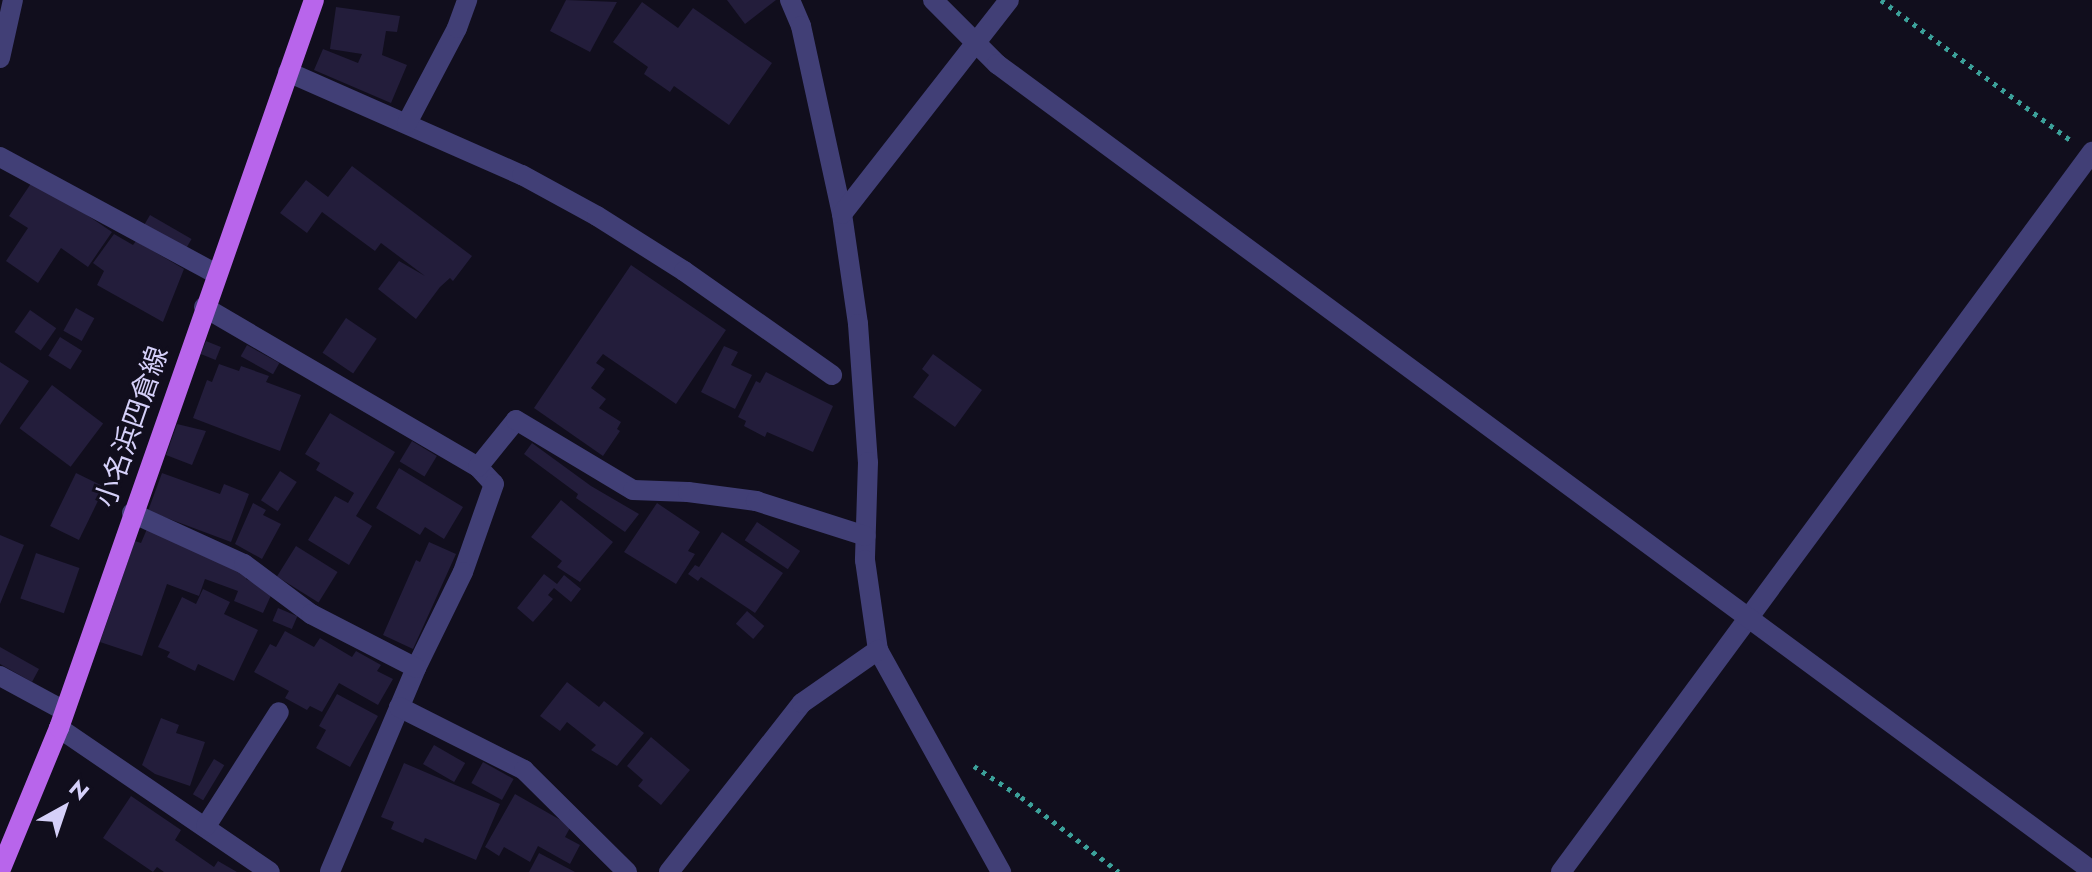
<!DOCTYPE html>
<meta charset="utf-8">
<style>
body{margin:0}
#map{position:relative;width:2092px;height:872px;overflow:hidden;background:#110e1d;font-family:Jost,"Noto Sans JP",sans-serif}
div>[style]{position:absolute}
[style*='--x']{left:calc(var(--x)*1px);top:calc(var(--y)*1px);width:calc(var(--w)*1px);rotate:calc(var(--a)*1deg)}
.building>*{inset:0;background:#231d3b;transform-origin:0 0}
.path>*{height:5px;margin-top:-2.5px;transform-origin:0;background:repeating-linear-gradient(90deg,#3ca19a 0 4px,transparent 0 10px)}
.minor>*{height:20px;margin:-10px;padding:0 10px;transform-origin:10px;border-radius:10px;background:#413f76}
.tertiary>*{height:20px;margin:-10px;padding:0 10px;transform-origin:10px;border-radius:10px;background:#413f76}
.primary>*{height:20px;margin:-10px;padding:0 10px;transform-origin:10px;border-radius:10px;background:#b865eb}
span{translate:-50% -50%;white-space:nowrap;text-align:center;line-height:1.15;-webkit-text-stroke:6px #110e1d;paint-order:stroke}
.street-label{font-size:28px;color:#d5d0f9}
.north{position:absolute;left:24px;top:768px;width:80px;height:80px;-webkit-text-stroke:6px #110e1d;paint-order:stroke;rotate:40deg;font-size:22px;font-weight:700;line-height:32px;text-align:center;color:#d5d0f9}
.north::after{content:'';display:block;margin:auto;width:28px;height:36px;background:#d5d0f9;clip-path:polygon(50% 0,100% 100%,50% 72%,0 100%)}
</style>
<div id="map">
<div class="building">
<div style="clip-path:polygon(566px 0,617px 2px,590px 52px,550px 31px)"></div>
<div style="clip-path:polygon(727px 0,776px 0,745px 24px)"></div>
<div style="clip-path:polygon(642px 2px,678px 28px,693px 8px,772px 63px,729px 125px,674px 86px,670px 92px,644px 74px,648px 67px,613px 42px)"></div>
<div style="clip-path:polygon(336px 7px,400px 16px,397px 32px,386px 31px,382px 55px,407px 65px,391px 103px,314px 70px,323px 49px,358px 63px,362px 54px,330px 49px)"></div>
<div style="clip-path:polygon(352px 166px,472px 256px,453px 281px,450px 278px,440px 287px,416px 319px,378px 289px,399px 261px,425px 276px,381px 243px,375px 251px,322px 212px,307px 233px,280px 213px,306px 180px,328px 197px)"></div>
<div style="clip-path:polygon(34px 179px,112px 232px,88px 267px,61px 248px,38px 283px,6px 261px,28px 228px,9px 216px)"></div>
<div style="left:150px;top:215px;width:48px;height:14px;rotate:30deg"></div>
<div style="clip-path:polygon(114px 234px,133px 245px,136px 241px,184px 269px,163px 322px,97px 285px,104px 271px,93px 263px)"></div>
<div style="clip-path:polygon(631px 265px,726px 330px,676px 404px,603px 354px,596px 363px,605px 369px,591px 388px,606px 399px,599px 408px,621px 422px,617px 429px,620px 431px,603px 456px,534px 408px)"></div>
<div style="left:76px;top:308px;width:21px;height:26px;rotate:29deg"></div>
<div style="left:30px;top:310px;width:32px;height:27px;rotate:35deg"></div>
<div style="left:346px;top:318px;width:37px;height:42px;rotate:34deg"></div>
<div style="left:60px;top:337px;width:26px;height:22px;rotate:32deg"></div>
<div style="left:206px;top:341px;width:16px;height:14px;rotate:22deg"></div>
<div style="left:247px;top:345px;width:37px;height:13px;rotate:29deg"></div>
<div style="clip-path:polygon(724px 346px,738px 352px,731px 365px,752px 375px,735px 409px,701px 392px)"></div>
<div style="clip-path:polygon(933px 354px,982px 390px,955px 427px,913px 397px,929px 375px,922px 369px)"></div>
<div style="clip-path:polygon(0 362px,29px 381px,0 425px)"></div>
<div style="clip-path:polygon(219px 364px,239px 371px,241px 366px,269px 376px,266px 382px,301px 395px,280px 451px,193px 418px,207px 380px,212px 382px)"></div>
<div style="clip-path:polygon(766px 372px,833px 406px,813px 452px,767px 432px,765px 437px,744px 426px,746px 421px,738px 417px,756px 381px,760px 383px)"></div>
<div style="left:52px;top:385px;width:64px;height:54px;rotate:37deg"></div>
<div style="clip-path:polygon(330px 413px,395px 452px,356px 516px,372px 526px,349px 565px,308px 540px,335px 496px,348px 503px,354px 493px,316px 470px,320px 463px,305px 454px)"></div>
<div style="clip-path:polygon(177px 424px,206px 431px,192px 465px,166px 455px)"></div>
<div style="left:412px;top:441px;width:29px;height:24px;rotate:31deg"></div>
<div style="clip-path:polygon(532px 443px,591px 486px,639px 514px,625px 532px,576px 498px,578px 494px,524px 454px)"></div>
<div style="clip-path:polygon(399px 468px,463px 507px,444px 539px,425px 527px,420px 535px,376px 508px)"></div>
<div style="left:280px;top:471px;width:20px;height:35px;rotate:33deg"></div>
<div style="left:76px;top:473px;width:32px;height:59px;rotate:26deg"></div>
<div style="clip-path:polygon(162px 473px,220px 494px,224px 484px,249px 494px,231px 542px,148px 511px)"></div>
<div style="clip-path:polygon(561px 500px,613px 542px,580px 582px,557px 567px,562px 561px,531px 537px)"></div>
<div style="clip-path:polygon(253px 503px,266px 510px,263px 515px,281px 524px,262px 559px,235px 544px)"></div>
<div style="clip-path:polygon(657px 503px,700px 532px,688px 551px,695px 554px,676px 584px,624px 552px)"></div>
<div style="left:757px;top:522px;width:52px;height:22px;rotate:34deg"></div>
<div style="clip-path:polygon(147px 529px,248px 572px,246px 579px,273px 591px,263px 613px,234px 601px,238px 591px,205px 579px,199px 596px,167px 584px,142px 656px,100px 642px,135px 541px,141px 543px)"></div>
<div style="clip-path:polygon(722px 532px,783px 573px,755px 613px,701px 577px,698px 581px,688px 574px,695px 565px,699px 567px)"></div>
<div style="clip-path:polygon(0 535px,24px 545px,0 604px)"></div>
<div style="clip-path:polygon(429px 542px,456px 554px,413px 649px,383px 635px,416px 560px,420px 562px)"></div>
<div style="left:296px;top:546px;width:49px;height:36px;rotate:32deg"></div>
<div style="left:36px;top:553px;width:46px;height:48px;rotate:19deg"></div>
<div style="clip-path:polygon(544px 574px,557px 584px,564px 575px,581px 589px,571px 602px,554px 588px,548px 595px,553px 599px,533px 622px,517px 608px)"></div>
<div style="clip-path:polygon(203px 589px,230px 602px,224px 614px,258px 630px,234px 681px,198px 664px,195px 671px,167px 657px,170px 652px,158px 647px,182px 597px,196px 604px)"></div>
<div style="left:278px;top:608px;width:21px;height:14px;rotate:23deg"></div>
<div style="left:747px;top:611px;width:23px;height:17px;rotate:41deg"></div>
<div style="clip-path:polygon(285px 631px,314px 647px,320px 638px,352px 657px,356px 651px,381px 665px,377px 671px,393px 679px,378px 705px,339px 683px,322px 712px,310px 706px,307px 710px,285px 698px,289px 691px,254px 672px,270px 644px,276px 647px)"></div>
<div style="clip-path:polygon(0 647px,39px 669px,32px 682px,0 664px)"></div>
<div style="clip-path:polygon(567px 682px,599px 707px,604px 701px,644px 733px,617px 766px,591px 750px,596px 745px,567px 722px,560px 731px,540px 716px)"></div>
<div style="clip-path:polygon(337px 694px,378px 716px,350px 767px,316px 748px,326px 730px,319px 726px)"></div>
<div style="clip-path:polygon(161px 718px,179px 725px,176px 733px,205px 742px,190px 786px,155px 774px,142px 765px)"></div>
<div style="clip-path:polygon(651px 737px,690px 770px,661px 805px,638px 786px,643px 780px,627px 766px)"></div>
<div style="left:434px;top:745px;width:36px;height:22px;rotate:30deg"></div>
<div style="left:214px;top:759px;width:12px;height:41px;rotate:31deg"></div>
<div style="left:483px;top:762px;width:35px;height:24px;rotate:29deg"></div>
<div style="clip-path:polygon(404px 763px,500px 804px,476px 860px,425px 838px,423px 843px,391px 829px,394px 822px,381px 817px)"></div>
<div style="clip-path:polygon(515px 794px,571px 826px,565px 837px,580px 845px,570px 864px,538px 846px,530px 862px,504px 847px,499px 856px,485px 847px)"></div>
<div style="clip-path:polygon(131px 796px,181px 830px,175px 840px,214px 867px,218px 861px,237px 872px,164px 872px,157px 867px,153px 872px,103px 838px)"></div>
<div style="clip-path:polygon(539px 853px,575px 872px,529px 872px)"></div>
</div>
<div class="path">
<div style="--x:1881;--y:0;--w:235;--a:36.5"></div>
<div style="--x:974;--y:766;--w:56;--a:33.4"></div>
<div style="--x:1021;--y:797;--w:123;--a:37.4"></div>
</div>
<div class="minor">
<div style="--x:790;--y:0;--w:28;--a:67"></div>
<div style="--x:801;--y:26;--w:192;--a:77.7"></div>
<div style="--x:842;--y:214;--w:111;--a:81.7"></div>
<div style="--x:858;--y:324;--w:138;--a:85.9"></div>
<div style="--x:868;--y:462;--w:98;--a:91.8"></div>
<div style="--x:865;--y:560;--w:91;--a:81.8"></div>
<div style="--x:878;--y:650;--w:254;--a:61"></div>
<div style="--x:0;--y:58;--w:59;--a:-77.4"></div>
<div style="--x:288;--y:72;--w:256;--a:23.8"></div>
<div style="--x:522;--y:175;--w:85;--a:28.7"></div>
<div style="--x:597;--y:216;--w:103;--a:32.3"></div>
<div style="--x:684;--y:271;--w:181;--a:35.1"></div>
<div style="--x:407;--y:123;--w:107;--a:-62.2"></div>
<div style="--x:457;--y:28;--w:30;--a:-70"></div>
<div style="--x:0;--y:157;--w:246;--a:28.4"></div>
<div style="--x:842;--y:214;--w:271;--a:-52"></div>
<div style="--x:204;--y:307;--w:317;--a:30.3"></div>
<div style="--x:478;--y:467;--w:23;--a:47"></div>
<div style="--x:494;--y:484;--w:93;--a:109.4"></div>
<div style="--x:463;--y:572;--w:107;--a:116.1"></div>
<div style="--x:416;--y:668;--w:221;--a:112.9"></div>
<div style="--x:478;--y:467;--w:60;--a:-51"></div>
<div style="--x:516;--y:420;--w:136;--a:30.9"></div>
<div style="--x:633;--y:490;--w:55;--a:2.1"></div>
<div style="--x:688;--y:492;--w:69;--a:7.5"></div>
<div style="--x:756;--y:501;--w:115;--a:17.7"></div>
<div style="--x:132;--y:513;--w:123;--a:24.5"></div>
<div style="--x:244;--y:564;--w:84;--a:36.7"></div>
<div style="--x:311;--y:614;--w:118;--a:27.2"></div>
<div style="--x:0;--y:676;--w:72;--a:28.4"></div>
<div style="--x:399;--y:707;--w:140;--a:26.7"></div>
<div style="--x:524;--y:770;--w:145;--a:44.7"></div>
<div style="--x:59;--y:728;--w:255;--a:34.3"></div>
<div style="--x:206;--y:826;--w:135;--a:-57.4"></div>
<div style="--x:669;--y:872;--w:215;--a:-51.8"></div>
<div style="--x:802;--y:703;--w:93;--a:-34.9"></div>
<div style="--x:1561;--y:872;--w:895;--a:-53.59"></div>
</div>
<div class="tertiary">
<div style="--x:933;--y:0;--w:91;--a:45"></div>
<div style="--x:997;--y:64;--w:1360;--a:36.39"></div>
</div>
<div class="primary">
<div style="--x:0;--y:871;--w:155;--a:-67.6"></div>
<div style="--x:59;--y:728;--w:771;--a:-70.7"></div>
</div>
<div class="street-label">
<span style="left:132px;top:427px;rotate:-71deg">小名浜四倉線</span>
</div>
<div class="north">N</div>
</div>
